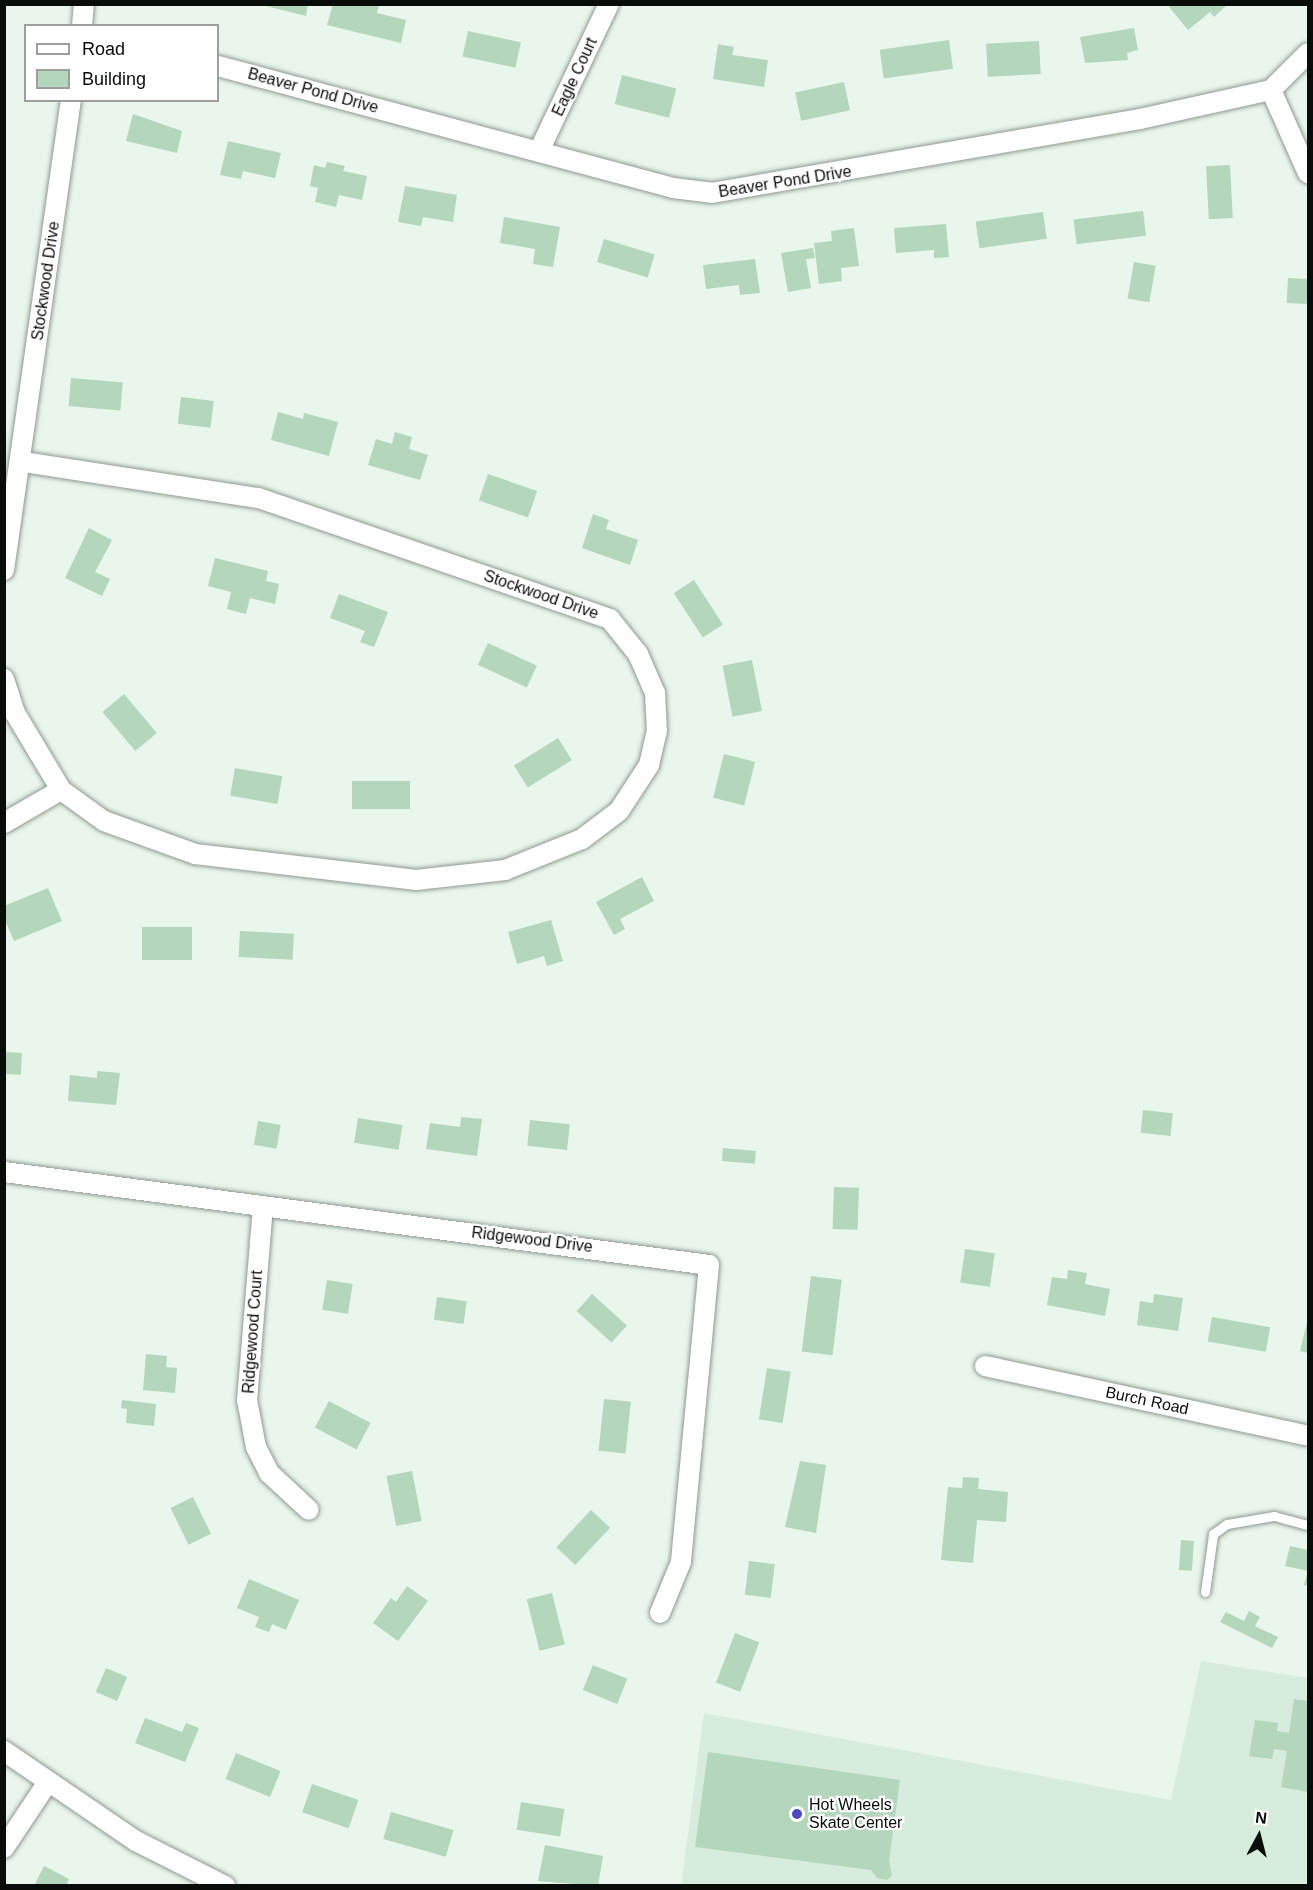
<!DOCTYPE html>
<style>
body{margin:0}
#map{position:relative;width:1313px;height:1890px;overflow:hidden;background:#e9f6ec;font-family:Helvetica,sans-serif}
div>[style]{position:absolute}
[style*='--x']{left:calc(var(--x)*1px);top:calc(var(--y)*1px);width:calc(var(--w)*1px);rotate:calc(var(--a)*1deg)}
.built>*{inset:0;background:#d8ecdd}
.building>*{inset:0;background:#b3d6bc;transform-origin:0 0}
.roads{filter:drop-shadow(0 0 2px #8e9a91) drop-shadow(0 0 2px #8e9a91)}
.lane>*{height:9px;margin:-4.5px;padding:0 4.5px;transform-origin:4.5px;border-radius:4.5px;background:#fff}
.street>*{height:20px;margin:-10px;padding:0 10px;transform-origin:10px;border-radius:10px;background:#fff}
.dots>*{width:16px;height:16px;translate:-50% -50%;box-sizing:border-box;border:3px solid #fff;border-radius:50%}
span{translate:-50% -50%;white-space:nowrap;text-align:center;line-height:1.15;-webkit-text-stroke:4.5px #fff;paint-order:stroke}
.street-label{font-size:16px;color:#090d0a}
.poi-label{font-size:16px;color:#090d0a}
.left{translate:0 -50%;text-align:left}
.frame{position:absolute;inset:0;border:6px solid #090d0a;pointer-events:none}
.legend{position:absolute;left:24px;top:24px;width:195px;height:78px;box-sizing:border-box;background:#fff;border:2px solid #9d9e9d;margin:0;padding:8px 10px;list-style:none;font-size:18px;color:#090d0a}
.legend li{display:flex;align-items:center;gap:12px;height:30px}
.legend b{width:30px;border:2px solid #9d9e9d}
.north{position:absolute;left:1229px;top:1806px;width:60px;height:60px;-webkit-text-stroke:4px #fff;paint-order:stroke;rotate:7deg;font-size:16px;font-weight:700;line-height:24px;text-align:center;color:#090d0a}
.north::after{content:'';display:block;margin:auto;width:21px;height:27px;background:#090d0a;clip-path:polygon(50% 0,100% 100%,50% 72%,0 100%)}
</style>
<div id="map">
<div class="built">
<div style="clip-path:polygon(1201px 1661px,1308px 1678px,1308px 1885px,681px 1886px,704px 1713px,1171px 1800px)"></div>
</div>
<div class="building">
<div style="clip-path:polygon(258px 4px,308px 4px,306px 16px)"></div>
<div style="clip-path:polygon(333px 4px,379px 5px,377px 13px,406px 20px,401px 43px,327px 25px)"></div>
<div style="clip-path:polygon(1172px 4px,1228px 4px,1214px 17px,1210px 12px,1188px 30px,1169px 7px)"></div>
<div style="clip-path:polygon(1134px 28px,1138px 50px,1127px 53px,1128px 60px,1085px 63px,1080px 37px)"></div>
<div style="left:468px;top:31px;width:54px;height:26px;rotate:12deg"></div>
<div style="left:949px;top:40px;width:29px;height:70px;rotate:82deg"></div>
<div style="left:1039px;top:41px;width:33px;height:53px;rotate:87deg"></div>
<div style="clip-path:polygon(718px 44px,734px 47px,732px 55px,768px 60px,764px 87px,713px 79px)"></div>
<div style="left:622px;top:75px;width:56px;height:30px;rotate:14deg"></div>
<div style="left:844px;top:82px;width:29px;height:50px;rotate:78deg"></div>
<div style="clip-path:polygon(133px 114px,182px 131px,177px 153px,126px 141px)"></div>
<div style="clip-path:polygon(228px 141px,281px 153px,275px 178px,243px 171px,241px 179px,220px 175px)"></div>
<div style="clip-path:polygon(327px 162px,345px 166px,343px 171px,367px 176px,362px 200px,339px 195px,336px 207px,315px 202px,318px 188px,310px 186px,314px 165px,325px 168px)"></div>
<div style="left:1230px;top:165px;width:53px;height:24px;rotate:87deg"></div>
<div style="clip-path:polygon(405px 186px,457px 195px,453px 222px,423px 217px,421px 226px,398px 222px)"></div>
<div style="left:1143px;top:211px;width:25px;height:70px;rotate:83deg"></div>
<div style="left:1043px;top:212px;width:27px;height:68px;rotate:82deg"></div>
<div style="clip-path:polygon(504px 217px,560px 227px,553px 267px,533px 264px,535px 249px,500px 243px)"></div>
<div style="clip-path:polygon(946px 224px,949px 257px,934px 258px,934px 250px,896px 253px,894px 228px)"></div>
<div style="clip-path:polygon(854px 228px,859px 266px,841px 268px,842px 281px,819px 284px,814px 243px,832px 241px,831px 231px)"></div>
<div style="left:604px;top:239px;width:53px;height:24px;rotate:17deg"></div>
<div style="clip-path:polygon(813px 248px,815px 258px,806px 259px,811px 288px,788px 292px,781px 253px)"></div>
<div style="clip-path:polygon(755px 259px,760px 293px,740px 295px,739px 285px,706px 289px,703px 265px)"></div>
<div style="left:1134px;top:262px;width:22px;height:37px;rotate:10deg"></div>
<div style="left:1288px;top:278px;width:20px;height:25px;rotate:3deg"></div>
<div style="left:71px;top:378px;width:52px;height:28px;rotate:5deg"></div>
<div style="left:181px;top:397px;width:33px;height:27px;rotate:7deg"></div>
<div style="clip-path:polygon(278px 412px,303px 419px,304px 413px,338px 422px,329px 456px,271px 440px)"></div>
<div style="clip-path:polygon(395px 432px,412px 437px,409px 449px,428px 455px,420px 480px,368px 465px,376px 439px,392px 444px)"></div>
<div style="left:488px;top:474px;width:52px;height:28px;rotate:19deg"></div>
<div style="clip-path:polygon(593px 514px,609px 520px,606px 529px,638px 540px,630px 565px,582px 548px)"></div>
<div style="clip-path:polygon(89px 528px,112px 540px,95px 572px,110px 579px,102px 596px,65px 578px)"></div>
<div style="clip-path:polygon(215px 558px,268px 571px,266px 581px,279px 584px,275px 604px,250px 598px,246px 614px,227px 609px,231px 592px,208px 586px)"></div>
<div style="left:694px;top:580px;width:53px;height:24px;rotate:57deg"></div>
<div style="clip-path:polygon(339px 594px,388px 612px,374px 647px,360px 642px,365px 631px,330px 618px)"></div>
<div style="left:488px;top:643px;width:54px;height:24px;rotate:25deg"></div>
<div style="left:752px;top:660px;width:52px;height:30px;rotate:79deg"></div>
<div style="left:124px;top:694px;width:51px;height:28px;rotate:50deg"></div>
<div style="left:558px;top:738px;width:26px;height:52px;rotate:58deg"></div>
<div style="left:724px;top:754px;width:32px;height:45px;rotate:14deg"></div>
<div style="left:235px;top:768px;width:48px;height:28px;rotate:10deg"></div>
<div style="left:352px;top:781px;width:58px;height:28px"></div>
<div style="clip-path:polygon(642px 877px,654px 901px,620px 919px,625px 929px,614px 935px,596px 902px)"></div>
<div style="clip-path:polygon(48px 888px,62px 921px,14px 941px,4px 918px,4px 906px)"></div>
<div style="clip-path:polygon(551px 920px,563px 961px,547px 966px,544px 956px,517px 964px,508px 932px)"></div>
<div style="left:142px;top:927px;width:50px;height:33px"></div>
<div style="left:240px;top:931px;width:54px;height:26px;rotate:3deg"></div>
<div style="left:5px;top:1052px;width:17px;height:22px;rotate:3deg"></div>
<div style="clip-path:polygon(97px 1071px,120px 1073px,116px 1105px,68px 1101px,70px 1075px,97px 1078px)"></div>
<div style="left:1143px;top:1110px;width:30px;height:23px;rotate:6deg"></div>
<div style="clip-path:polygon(461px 1117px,482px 1119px,477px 1156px,426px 1149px,430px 1123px,460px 1127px)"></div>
<div style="left:358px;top:1118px;width:45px;height:25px;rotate:9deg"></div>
<div style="left:530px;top:1120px;width:40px;height:26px;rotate:6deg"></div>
<div style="left:258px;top:1121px;width:23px;height:24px;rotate:10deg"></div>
<div style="left:723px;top:1148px;width:33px;height:13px;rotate:5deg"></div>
<div style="left:834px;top:1187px;width:25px;height:42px;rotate:2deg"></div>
<div style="left:965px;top:1249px;width:30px;height:34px;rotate:8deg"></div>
<div style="clip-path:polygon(1068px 1270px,1087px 1273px,1085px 1284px,1110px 1289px,1105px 1316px,1047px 1305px,1052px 1277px,1067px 1279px)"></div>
<div style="left:811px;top:1276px;width:31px;height:76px;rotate:7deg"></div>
<div style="left:327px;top:1280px;width:26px;height:30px;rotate:9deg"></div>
<div style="left:592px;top:1294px;width:47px;height:23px;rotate:42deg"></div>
<div style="clip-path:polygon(1154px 1294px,1183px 1298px,1178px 1331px,1137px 1325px,1140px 1301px,1153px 1303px)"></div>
<div style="left:437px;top:1297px;width:30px;height:23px;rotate:8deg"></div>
<div style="left:1212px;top:1317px;width:59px;height:25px;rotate:10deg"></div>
<div style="clip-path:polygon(1308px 1318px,1308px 1353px,1300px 1351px)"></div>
<div style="clip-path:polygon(146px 1354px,167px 1356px,166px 1367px,177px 1368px,175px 1393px,143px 1390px)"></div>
<div style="left:767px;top:1368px;width:24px;height:52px;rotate:9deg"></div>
<div style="left:604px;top:1399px;width:27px;height:52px;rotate:6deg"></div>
<div style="clip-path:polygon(122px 1400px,156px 1404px,154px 1426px,126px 1423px,127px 1409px,121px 1408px)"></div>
<div style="left:329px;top:1401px;width:47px;height:30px;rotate:28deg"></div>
<div style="clip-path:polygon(800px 1461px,826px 1465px,816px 1533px,785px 1527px)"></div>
<div style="left:412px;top:1471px;width:51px;height:26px;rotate:79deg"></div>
<div style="clip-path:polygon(963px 1477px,979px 1478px,978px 1489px,1008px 1492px,1006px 1522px,977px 1520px,973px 1563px,941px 1560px,948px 1487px,962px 1488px)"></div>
<div style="left:193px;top:1497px;width:41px;height:25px;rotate:64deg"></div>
<div style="left:591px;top:1510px;width:26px;height:51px;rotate:43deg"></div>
<div style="left:1181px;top:1540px;width:13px;height:30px;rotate:4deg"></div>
<div style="clip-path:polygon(1290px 1546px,1308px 1550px,1308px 1586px,1304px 1585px,1308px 1571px,1285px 1566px)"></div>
<div style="left:749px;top:1561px;width:26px;height:34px;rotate:7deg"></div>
<div style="clip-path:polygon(249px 1579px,299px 1600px,286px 1630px,272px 1624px,269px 1632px,255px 1627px,259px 1617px,237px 1608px)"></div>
<div style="clip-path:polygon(407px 1586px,428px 1601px,398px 1641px,373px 1623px,391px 1598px,396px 1602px)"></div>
<div style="left:552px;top:1593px;width:53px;height:26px;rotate:76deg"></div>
<div style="clip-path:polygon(1249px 1611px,1260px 1617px,1255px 1626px,1278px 1637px,1272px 1648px,1220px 1622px,1226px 1612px,1244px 1621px)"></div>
<div style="left:735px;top:1633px;width:26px;height:53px;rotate:21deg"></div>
<div style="left:593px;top:1665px;width:37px;height:27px;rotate:22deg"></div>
<div style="left:106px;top:1668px;width:23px;height:26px;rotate:23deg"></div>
<div style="clip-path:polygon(1294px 1699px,1308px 1701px,1308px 1792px,1281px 1787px,1287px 1751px,1274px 1749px,1272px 1759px,1249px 1756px,1255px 1720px,1278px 1723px,1277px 1731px,1289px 1733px)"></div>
<div style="clip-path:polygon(145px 1718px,182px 1732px,186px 1723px,199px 1728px,185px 1762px,135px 1743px)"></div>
<div style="clip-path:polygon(708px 1752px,900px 1780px,889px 1861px,892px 1875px,887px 1880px,877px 1878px,871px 1870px,695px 1847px)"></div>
<div style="left:236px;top:1753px;width:48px;height:28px;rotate:22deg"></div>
<div style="left:312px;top:1784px;width:49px;height:30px;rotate:19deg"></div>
<div style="left:521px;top:1802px;width:44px;height:28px;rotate:9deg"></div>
<div style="left:391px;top:1812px;width:65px;height:28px;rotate:16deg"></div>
<div style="clip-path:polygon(545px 1845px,603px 1856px,598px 1886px,538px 1881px)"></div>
<div style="clip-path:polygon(44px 1866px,69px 1879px,66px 1886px,34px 1886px)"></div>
</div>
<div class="roads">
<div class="lane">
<div style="--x:1205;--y:1592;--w:59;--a:-82.1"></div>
<div style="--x:1213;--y:1534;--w:17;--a:-36"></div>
<div style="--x:1227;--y:1524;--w:48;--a:-9.7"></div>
<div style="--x:1274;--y:1516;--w:35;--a:15"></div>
</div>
<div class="street">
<div style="--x:82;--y:26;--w:22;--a:-85"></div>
<div style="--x:218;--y:66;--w:471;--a:15"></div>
<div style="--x:673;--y:188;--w:39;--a:7"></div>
<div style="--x:712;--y:193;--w:434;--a:-9.8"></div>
<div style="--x:1140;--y:119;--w:134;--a:-12.5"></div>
<div style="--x:1271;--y:90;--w:52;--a:-45"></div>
<div style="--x:1271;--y:90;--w:91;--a:66"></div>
<div style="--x:540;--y:149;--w:161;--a:-64.6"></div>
<div style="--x:4;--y:570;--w:475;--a:-81.9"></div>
<div style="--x:4;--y:679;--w:36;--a:72"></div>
<div style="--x:15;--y:713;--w:90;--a:59.1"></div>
<div style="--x:61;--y:790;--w:53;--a:35.8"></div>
<div style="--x:104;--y:821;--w:97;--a:19.9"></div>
<div style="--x:195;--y:854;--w:223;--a:6.7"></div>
<div style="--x:416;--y:880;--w:90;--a:-6.4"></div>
<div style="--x:505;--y:870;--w:83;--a:-21.9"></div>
<div style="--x:582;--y:839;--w:46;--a:-37.1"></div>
<div style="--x:619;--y:811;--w:55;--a:-56.9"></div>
<div style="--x:649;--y:765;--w:35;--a:-77"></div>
<div style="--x:657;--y:731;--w:38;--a:-93"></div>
<div style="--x:655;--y:693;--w:43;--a:-113.6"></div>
<div style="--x:638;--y:654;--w:45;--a:-128.7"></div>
<div style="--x:610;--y:619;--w:372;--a:-161"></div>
<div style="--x:258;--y:498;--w:238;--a:-171.3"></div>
<div style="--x:4;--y:823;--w:66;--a:-30.1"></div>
<div style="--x:4;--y:1172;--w:711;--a:7.51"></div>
<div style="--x:709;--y:1265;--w:298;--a:95.4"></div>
<div style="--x:681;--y:1562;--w:55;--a:112.4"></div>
<div style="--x:263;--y:1206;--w:195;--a:94.7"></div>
<div style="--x:247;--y:1400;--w:48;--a:79.2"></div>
<div style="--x:256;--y:1447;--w:29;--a:63"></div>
<div style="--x:269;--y:1473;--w:54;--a:42.8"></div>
<div style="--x:985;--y:1366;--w:330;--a:12.2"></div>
<div style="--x:4;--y:1751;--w:160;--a:34.3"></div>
<div style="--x:136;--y:1841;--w:100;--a:26.8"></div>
<div style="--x:4;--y:1848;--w:79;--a:-56.3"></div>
</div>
</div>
<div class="dots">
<div style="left:797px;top:1814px;background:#4c49bf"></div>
</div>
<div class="street-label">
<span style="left:575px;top:77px;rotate:-65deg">Eagle Court</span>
<span style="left:313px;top:91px;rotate:15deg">Beaver Pond Drive</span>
<span style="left:785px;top:182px;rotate:-9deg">Beaver Pond Drive</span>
<span style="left:46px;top:281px;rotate:-82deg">Stockwood Drive</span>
<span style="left:541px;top:595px;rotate:19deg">Stockwood Drive</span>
<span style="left:532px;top:1240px;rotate:7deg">Ridgewood Drive</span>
<span style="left:253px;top:1332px;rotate:-86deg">Ridgewood Court</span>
<span style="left:1147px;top:1401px;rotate:12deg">Burch Road</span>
</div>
<div class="poi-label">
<span class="left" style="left:809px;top:1814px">Hot Wheels<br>Skate Center</span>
</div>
<div class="frame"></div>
<ul class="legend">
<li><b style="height:8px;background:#fff"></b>Road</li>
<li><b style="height:16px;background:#b3d6bc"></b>Building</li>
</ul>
<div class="north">N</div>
</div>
